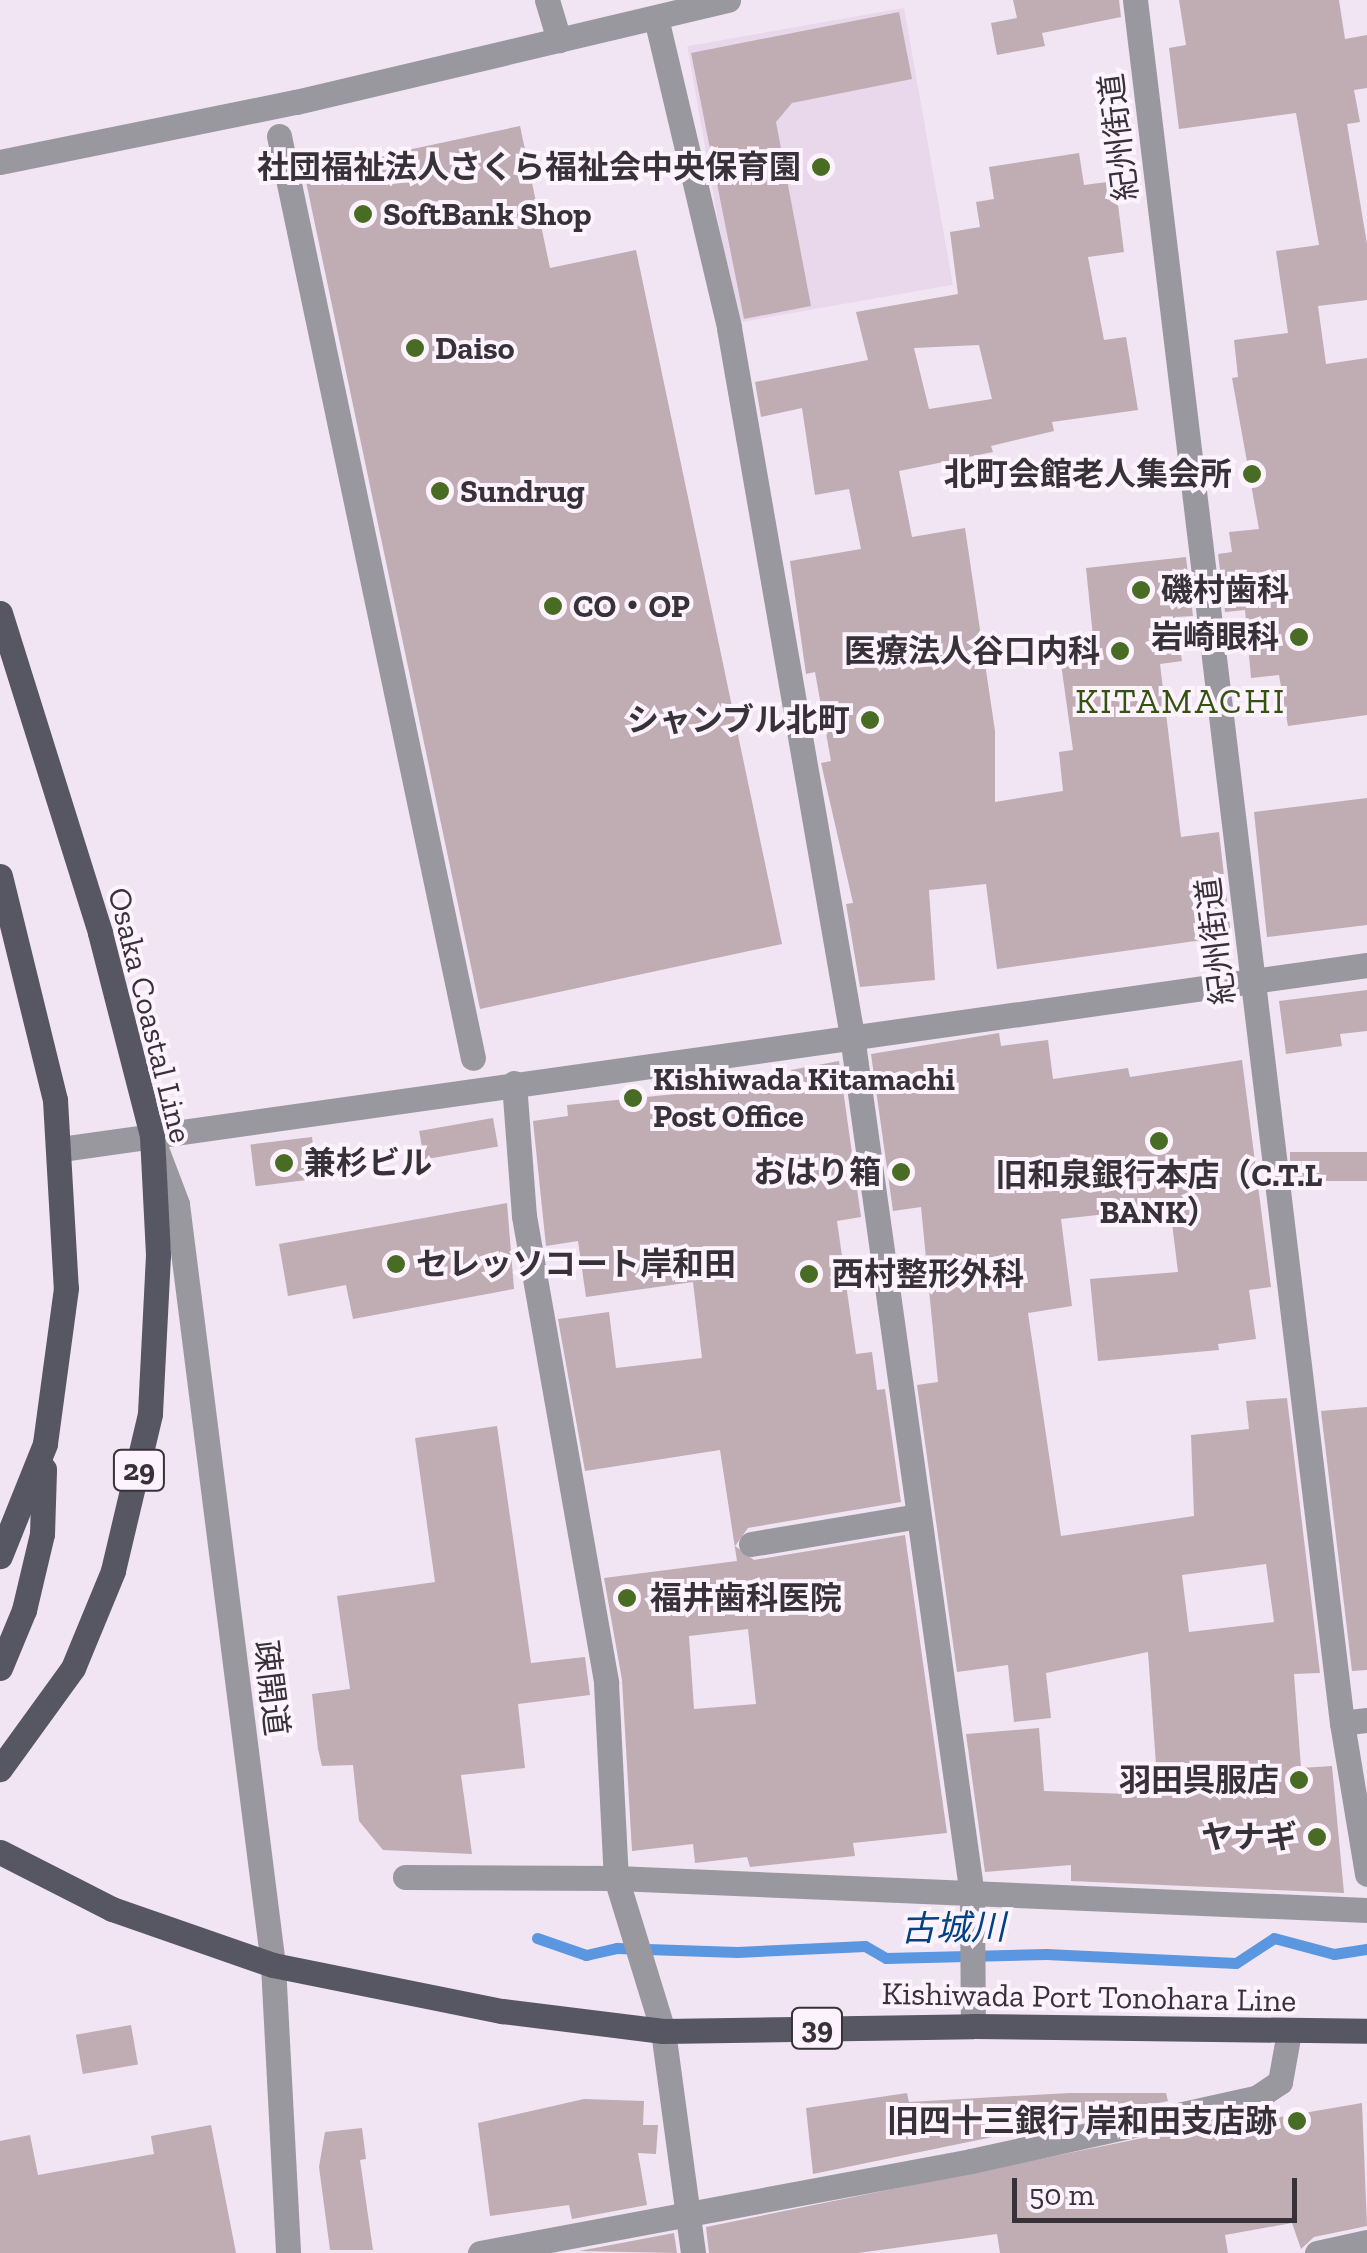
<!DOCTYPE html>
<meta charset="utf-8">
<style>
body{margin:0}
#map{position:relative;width:1367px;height:2253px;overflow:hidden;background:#f1e4f3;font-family:"Zilla Slab","Noto Sans JP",serif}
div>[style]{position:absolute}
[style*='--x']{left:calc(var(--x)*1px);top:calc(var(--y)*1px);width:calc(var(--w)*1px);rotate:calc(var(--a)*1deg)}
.built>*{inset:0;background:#e9d7eb;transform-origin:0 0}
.stream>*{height:11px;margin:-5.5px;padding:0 5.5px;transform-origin:5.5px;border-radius:5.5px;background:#5a97e0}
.building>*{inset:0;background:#bfadb3;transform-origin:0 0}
.minor>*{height:25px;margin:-12.5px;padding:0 12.5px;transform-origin:12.5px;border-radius:12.5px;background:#99989f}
.major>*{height:25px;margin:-12.5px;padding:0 12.5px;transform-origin:12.5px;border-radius:12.5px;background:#575663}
.dots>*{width:28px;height:28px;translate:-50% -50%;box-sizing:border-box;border:5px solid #fdf3fe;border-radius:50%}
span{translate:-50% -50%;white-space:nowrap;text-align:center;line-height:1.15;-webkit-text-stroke:8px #fdf3fe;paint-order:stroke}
.shield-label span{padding:2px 8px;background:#fdf3fe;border:2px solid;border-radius:8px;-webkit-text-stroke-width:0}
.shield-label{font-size:30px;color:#373238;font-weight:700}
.street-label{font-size:32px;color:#373238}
.poi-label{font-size:32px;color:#373238;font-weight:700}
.right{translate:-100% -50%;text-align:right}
.left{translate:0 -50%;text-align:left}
.neighbourhood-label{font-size:35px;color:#34530f;letter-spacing:2.5px}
.water-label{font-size:35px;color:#004284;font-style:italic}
.scale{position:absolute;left:1012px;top:2178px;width:285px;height:45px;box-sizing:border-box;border:5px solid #373238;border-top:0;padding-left:12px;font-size:30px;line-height:35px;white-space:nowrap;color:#373238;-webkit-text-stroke:8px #fdf3fe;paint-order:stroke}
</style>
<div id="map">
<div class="built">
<div style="left:904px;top:8px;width:281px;height:220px;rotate:80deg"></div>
</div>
<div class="stream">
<div style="--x:537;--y:1938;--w:52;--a:19.1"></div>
<div style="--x:586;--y:1955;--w:32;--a:-13"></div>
<div style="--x:617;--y:1948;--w:120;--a:1.9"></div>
<div style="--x:737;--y:1952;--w:128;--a:-2.7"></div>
<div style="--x:865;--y:1946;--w:24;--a:30"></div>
<div style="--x:886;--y:1958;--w:160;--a:-1.4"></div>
<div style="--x:1046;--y:1954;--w:190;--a:2.7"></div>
<div style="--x:1236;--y:1963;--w:45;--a:-33.3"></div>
<div style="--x:1274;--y:1938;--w:62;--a:14.9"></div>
<div style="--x:1334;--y:1954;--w:33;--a:-9"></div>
</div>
<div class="building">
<div style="clip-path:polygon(1013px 0,1119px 0,1121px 17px,1042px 33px,1045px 46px,997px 55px,991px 23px,1017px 18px)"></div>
<div style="clip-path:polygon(1179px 0,1339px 0,1345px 39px,1367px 35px,1367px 88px,1354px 90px,1360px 122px,1347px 124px,1367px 244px,1367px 300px,1318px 306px,1326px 364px,1367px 358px,1367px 715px,1288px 726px,1279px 675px,1251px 678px,1245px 610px,1225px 612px,1218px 554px,1232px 552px,1229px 532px,1259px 529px,1232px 378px,1238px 377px,1234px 340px,1288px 333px,1276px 251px,1319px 245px,1296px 113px,1179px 129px,1169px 48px,1186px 45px)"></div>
<div style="clip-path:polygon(899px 12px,912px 79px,792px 103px,776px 122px,811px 306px,744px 319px,691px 53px)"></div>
<div style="clip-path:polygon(520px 126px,550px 268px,636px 250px,782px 944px,480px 1009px,304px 172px)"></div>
<div style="clip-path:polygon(evenodd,1079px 153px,1084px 185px,1115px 181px,1124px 252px,1088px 257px,1104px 340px,1126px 337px,1138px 410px,1052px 422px,1054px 431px,991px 446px,993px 452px,899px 471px,912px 537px,965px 528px,995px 731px,995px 802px,1063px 791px,1059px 752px,1073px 750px,1058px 642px,1093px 637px,1086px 568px,1186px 557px,1193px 616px,1175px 617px,1182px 661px,1160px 664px,1181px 837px,1219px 832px,1231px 936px,997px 969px,986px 884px,929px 890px,935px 980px,860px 987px,846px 904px,853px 903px,821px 763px,831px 761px,815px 672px,806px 674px,790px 561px,861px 549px,849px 489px,815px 495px,802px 408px,761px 417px,755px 382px,868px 360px,856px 312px,958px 294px,950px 232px,980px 227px,976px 202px,994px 199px,989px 167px,1079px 153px,979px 345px,992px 399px,929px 409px,914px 348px,979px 345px)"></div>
<div style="clip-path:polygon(1367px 798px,1367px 925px,1267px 937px,1254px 812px)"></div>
<div style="clip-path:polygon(1367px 990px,1367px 1031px,1340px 1034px,1342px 1046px,1286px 1054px,1279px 1001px)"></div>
<div style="clip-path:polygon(evenodd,999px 1033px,1001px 1046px,1048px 1040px,1053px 1079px,1128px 1068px,1130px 1077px,1242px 1060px,1271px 1287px,1249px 1290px,1256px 1339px,1218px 1344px,1219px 1350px,1098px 1361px,1090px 1279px,1178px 1272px,1170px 1207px,1061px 1219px,1072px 1306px,1028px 1313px,1061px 1536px,1194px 1516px,1191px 1435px,1249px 1429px,1246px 1401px,1287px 1398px,1320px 1673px,1294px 1674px,1301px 1768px,1332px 1766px,1344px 1893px,1071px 1881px,1071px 1865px,985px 1872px,966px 1734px,1039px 1728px,1044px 1791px,1129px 1794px,1128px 1780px,1157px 1779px,1148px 1652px,1046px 1673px,1051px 1718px,1014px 1722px,1008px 1665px,957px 1672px,917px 1385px,938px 1382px,921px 1207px,893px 1211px,871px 1054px,999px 1033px,1266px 1564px,1274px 1622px,1189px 1632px,1182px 1575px,1266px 1564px)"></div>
<div style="clip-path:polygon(evenodd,839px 1061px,861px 1217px,837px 1221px,856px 1354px,872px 1352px,877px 1390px,885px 1389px,901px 1502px,748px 1528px,735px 1546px,754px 1560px,905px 1535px,947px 1833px,853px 1843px,855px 1856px,750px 1867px,747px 1857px,695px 1863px,693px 1844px,632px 1851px,622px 1680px,604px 1578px,737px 1561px,720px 1450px,585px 1471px,558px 1319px,609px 1312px,616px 1368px,702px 1358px,693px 1282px,586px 1297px,578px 1241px,546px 1246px,533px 1121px,568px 1116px,567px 1105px,793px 1082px,791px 1070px,839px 1061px,748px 1629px,756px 1704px,694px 1709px,689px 1636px,748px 1629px)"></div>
<div style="left:493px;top:1118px;width:29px;height:75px;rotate:80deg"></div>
<div style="left:312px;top:1137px;width:42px;height:62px;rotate:83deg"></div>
<div style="left:1367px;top:1152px;width:29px;height:77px;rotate:90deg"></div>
<div style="clip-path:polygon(507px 1203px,514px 1289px,353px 1319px,346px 1285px,288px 1296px,279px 1244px)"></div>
<div style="clip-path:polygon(1367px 1407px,1367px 1670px,1352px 1671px,1321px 1411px)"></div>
<div style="clip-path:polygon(497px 1426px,531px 1663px,585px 1657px,590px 1695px,518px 1704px,525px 1768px,461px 1775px,472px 1854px,383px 1850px,359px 1821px,353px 1765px,322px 1766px,318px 1749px,312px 1694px,350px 1689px,337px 1596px,435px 1582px,415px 1438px)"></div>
<div style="left:131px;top:2025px;width:40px;height:56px;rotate:80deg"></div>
<div style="clip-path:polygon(907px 2093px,909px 2102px,1069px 2093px,1166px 2093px,1168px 2101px,813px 2174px,806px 2108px)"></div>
<div style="clip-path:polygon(584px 2099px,644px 2101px,643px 2125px,658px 2125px,656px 2154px,638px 2153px,647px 2205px,572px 2219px,569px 2205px,490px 2216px,478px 2123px)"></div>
<div style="clip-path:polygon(1362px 2103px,1367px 2226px,1314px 2237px,1301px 2249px,1292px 2223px,1225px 2235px,1228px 2253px,1000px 2253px,997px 2234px,858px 2253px,709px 2253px,706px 2227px,1256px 2115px,1257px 2121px)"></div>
<div style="clip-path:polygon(211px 2125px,236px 2253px,0 2253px,0 2141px,30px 2135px,38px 2175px,154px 2154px,151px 2136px)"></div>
<div style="clip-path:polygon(362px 2128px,366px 2159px,360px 2160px,373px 2250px,330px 2250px,319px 2167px,325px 2132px)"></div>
<div style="clip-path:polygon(674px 2233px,677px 2253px,579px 2251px)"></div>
</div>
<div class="minor">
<div style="--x:547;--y:0;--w:42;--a:73.3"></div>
<div style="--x:1135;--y:0;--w:1735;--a:83.15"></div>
<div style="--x:1342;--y:1723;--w:153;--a:80.6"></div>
<div style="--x:656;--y:18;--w:318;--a:76.7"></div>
<div style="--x:729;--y:328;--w:719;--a:80.14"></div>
<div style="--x:852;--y:1036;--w:867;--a:82.05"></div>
<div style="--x:972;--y:1895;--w:131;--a:89.6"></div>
<div style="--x:279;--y:136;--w:942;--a:78.12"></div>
<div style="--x:0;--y:162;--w:302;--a:-11.5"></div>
<div style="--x:296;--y:102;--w:444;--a:-13.3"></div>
<div style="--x:514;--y:1083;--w:133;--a:85.7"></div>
<div style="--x:524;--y:1216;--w:474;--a:80"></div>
<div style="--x:606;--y:1683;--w:195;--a:87.1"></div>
<div style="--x:616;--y:1878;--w:160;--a:72.9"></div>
<div style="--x:663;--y:2031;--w:224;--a:82.3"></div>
<div style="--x:155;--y:1146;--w:62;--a:69.2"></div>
<div style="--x:177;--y:1204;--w:767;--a:82.81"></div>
<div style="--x:273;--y:1965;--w:288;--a:87"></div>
<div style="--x:61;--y:1149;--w:1319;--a:-8.02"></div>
<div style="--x:751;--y:1544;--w:169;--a:-9.5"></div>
<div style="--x:1342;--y:1723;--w:25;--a:-7"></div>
<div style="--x:405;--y:1877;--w:211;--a:0.3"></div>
<div style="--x:616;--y:1878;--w:752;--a:2.44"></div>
<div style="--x:480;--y:2253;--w:500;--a:-10.6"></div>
<div style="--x:971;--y:2161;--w:292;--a:-12.5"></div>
<div style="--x:1256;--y:2098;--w:29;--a:-34"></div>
<div style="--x:1280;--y:2082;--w:51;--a:-79.8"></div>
<div style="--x:1317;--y:2253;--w:51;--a:-12.4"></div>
</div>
<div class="major">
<div style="--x:0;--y:613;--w:335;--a:72.6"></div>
<div style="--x:100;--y:933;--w:210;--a:75.6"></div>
<div style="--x:152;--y:1136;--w:119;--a:87.1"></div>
<div style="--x:158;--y:1255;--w:159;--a:92.9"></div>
<div style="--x:150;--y:1414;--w:161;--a:103.3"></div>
<div style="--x:113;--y:1571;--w:105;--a:112.4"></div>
<div style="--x:73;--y:1668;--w:125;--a:125.9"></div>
<div style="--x:0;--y:876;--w:231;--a:76.2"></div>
<div style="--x:55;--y:1100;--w:188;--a:86.7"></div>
<div style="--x:66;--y:1288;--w:157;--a:97.7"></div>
<div style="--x:45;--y:1444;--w:121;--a:111.9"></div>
<div style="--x:0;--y:1668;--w:63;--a:-67.5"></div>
<div style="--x:24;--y:1610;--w:78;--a:-76.7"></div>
<div style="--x:42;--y:1534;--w:65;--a:-88.2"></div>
<div style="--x:0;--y:1852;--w:126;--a:27"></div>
<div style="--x:112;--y:1909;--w:170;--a:19.2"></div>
<div style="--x:273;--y:1965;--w:234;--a:11.4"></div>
<div style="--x:502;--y:2011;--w:162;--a:7.1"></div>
<div style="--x:663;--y:2031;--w:310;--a:-0.9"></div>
<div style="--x:973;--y:2026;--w:394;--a:0.7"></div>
</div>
<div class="dots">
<div style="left:821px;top:167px;background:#496c25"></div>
<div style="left:363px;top:214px;background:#496c25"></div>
<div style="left:415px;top:348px;background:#496c25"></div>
<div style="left:1252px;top:474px;background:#496c25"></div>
<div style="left:440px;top:491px;background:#496c25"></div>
<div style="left:1141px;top:590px;background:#496c25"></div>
<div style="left:553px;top:606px;background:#496c25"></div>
<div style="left:1299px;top:637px;background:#496c25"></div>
<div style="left:1120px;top:651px;background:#496c25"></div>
<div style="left:870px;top:720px;background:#496c25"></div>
<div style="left:633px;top:1098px;background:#496c25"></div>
<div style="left:1159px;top:1141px;background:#496c25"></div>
<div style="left:284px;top:1163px;background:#496c25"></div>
<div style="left:901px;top:1172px;background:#496c25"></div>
<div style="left:396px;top:1264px;background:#496c25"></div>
<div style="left:809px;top:1274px;background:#496c25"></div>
<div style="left:627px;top:1598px;background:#496c25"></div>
<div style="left:1299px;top:1780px;background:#496c25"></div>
<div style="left:1317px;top:1837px;background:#496c25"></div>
<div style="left:1297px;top:2121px;background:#496c25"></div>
</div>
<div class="shield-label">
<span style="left:139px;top:1470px">29</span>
<span style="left:817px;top:2028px">39</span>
</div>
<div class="street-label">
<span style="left:1119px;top:137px;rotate:-97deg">紀州街道</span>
<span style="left:1216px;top:941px;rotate:-97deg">紀州街道</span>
<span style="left:150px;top:1015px;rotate:76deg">Osaka Coastal Line</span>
<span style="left:271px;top:1688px;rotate:83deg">疎開道</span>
<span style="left:1089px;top:1997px;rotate:1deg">Kishiwada Port Tonohara Line</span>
</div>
<div class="poi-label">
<span class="right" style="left:801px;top:167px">社団福祉法人さくら福祉会中央保育園</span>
<span class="left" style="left:383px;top:214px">SoftBank Shop</span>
<span class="left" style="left:435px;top:348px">Daiso</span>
<span class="right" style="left:1232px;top:474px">北町会館老人集会所</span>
<span class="left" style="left:460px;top:491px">Sundrug</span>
<span class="left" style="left:1161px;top:590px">磯村歯科</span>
<span class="left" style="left:573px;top:606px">CO・OP</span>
<span class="right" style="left:1279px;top:637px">岩崎眼科</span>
<span class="right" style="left:1100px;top:651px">医療法人谷口内科</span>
<span class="right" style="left:850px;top:720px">シャンブル北町</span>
<span class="left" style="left:653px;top:1098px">Kishiwada Kitamachi<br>Post Office</span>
<span class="left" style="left:304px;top:1163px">兼杉ビル</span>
<span class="right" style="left:881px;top:1172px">おはり箱</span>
<span style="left:1159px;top:1194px">旧和泉銀行本店（C.T.L<br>BANK）</span>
<span class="left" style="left:416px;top:1264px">セレッソコート岸和田</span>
<span class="left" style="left:832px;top:1274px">西村整形外科</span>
<span class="left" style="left:650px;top:1598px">福井歯科医院</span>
<span class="right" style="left:1279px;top:1780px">羽田呉服店</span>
<span class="right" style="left:1297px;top:1837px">ヤナギ</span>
<span class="right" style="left:1277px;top:2121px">旧四十三銀行 岸和田支店跡</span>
</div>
<div class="neighbourhood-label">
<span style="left:1181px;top:701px">KITAMACHI</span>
</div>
<div class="water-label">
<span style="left:953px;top:1928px;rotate:-1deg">古城川</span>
</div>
<div class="scale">50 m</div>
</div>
